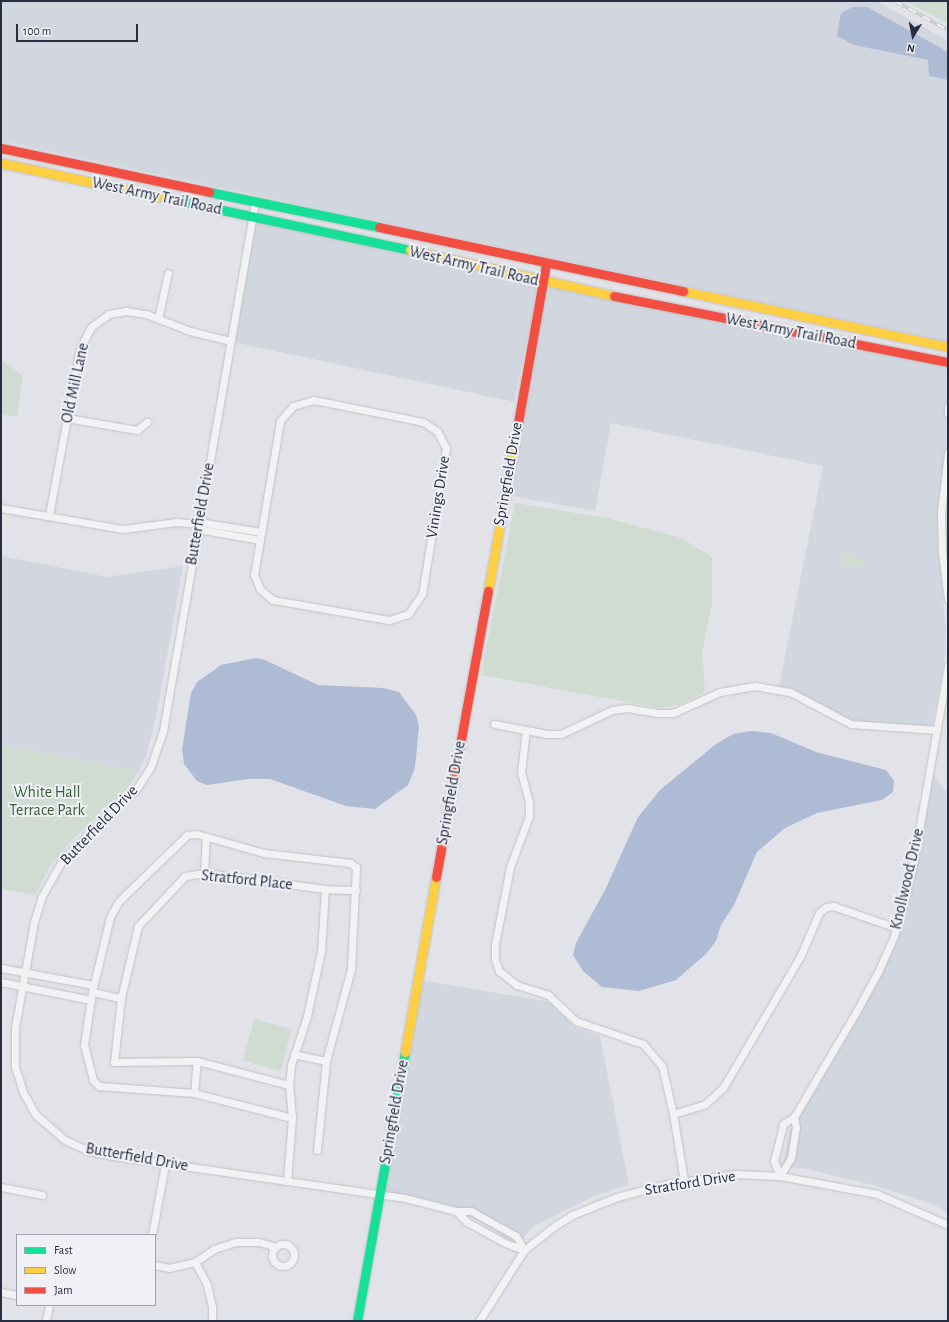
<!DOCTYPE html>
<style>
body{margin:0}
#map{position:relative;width:949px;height:1322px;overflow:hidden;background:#e2e3e8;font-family:"Alegreya Sans",sans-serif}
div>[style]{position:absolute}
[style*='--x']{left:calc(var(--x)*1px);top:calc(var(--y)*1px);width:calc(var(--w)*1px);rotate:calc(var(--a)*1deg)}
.built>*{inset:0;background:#d2d6de;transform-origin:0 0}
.green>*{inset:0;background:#d0dbd2;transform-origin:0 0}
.water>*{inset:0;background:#aebbd4}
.roads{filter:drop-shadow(0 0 1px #c0c1c6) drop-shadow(0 0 1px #c0c1c6)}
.street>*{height:7px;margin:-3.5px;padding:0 3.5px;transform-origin:3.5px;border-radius:3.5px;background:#f2f2f4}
.street>.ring{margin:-3.5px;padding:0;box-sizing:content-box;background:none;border:7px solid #f2f2f4;border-radius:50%}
.fast>*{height:9px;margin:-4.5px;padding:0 4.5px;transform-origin:4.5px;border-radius:4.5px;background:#16e098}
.slow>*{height:9px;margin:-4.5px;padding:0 4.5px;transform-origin:4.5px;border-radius:4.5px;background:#ffcf43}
.jam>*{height:9px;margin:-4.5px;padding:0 4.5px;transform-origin:4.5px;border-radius:4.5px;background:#f24e42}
.rail>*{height:4px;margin-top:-2px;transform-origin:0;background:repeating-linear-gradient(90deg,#eff1f7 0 8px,#cbcccf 0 16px);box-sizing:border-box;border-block:1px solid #cbcccf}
span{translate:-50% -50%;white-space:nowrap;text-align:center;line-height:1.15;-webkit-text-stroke:4px #eff1f7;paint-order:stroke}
.street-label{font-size:16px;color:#272d42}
.park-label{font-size:16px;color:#365f33}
.frame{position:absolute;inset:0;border:2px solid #272d42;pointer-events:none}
.legend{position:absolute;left:16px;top:1234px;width:140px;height:72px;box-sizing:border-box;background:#eff1f7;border:1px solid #9fa3af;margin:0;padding:5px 7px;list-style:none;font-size:12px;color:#272d42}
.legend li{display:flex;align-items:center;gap:8px;height:20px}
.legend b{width:20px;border:1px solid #9fa3af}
.north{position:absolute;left:893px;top:16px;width:40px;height:40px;-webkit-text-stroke:3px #eff1f7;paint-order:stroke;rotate:190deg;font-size:11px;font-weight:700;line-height:16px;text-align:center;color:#272d42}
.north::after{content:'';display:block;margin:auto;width:14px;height:18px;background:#272d42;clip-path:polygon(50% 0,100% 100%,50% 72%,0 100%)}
.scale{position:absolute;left:16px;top:24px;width:122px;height:18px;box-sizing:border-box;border:2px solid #272d42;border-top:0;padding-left:5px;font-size:12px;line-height:14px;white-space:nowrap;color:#272d42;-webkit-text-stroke:3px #eff1f7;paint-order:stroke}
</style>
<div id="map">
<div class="built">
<div style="clip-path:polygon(1px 1px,877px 1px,948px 41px,948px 342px,1px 141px)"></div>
<div style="left:255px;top:221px;width:291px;height:123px;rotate:12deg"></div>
<div style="clip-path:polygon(546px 285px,948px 366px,948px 552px,945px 552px,947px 492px,939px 491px,937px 534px,946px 631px,945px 656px,932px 726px,851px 721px,810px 698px,779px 686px,823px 466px,611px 423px,595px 511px,508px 495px)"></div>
<div style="clip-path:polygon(1px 556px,107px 577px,183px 566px,156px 718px,146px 756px,139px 771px,1px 745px)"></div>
<div style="clip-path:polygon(932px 773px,948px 794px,948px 1213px,933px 1204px,872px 1185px,807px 1169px,782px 1167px,789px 1132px,880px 976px,901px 926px,914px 876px)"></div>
<div style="clip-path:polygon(421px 980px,550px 1002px,575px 1027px,600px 1036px,629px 1185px,594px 1196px,533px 1227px,517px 1245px,457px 1208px,382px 1192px)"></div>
</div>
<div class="green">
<div style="clip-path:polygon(906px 1px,948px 1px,948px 24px)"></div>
<div style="clip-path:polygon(1px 360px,23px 375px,17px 417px,1px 414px)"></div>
<div style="clip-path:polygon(515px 503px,611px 519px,681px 538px,712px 557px,712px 603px,702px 653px,705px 692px,679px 705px,659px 708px,481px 675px)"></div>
<div style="left:842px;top:555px;width:22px;height:10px;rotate:13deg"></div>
<div style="clip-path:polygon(1px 745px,139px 771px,126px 791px,72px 840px,50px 866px,35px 895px,1px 889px)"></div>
<div style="left:254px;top:1019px;width:39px;height:43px;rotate:15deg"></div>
</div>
<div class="water">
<div style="clip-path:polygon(853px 7px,867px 7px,948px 52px,948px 80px,929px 76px,928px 60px,854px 45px,837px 36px,841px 13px)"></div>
<div style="clip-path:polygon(256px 658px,265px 660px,318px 685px,384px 688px,399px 692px,416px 715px,419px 726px,415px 768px,408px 785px,375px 809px,346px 806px,270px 779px,248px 779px,207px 785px,197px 781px,184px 764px,182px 749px,191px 693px,197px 682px,221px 665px)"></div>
<div style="clip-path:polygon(751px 731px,771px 733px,816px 752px,886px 770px,894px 781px,893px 792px,882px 800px,817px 813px,785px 828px,757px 852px,734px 905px,721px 925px,716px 941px,706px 954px,676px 980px,639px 991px,602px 987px,583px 971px,573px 955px,576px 943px,606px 888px,638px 817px,660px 790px,716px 744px,733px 734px)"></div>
</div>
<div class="roads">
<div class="street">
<div style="--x:255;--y:202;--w:537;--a:99.87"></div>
<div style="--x:163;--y:731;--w:39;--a:109"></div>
<div style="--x:150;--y:768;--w:24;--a:123"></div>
<div style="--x:137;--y:788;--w:103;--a:136.2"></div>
<div style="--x:63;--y:859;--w:43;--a:119.6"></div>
<div style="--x:42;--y:896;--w:27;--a:107"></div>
<div style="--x:34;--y:922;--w:108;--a:100.2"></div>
<div style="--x:15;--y:1028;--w:39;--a:90"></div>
<div style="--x:15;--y:1067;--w:26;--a:72"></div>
<div style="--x:23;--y:1092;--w:26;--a:61"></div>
<div style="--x:36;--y:1115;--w:38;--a:41"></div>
<div style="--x:65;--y:1140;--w:23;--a:25"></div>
<div style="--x:86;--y:1150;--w:22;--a:13"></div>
<div style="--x:107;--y:1155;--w:301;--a:8.2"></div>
<div style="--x:405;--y:1198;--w:53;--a:14.3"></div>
<div style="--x:456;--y:1211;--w:15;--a:0"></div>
<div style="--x:471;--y:1211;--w:51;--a:29.1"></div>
<div style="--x:516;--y:1236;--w:16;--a:60"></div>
<div style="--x:158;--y:319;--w:47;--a:-77.7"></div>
<div style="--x:314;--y:400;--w:111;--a:11.4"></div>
<div style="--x:423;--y:422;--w:17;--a:33"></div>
<div style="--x:437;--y:431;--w:19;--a:62"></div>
<div style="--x:446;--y:448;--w:148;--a:99.3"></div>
<div style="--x:422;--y:594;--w:24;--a:125"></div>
<div style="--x:408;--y:614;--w:20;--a:162"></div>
<div style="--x:389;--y:620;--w:118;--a:-170.2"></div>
<div style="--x:273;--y:600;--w:17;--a:-140"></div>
<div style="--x:260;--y:589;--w:15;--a:-113"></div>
<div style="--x:254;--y:575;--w:156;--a:-80.4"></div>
<div style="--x:280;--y:421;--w:20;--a:-49"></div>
<div style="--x:293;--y:406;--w:22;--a:-16"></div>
<div style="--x:948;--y:407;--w:6;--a:90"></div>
<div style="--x:67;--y:418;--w:71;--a:9.7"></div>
<div style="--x:137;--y:430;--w:13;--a:-39"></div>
<div style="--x:948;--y:453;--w:59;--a:96.8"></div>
<div style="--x:941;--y:512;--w:41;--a:88.6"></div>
<div style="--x:942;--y:553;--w:46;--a:82.6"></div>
<div style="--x:1;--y:508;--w:124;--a:9.8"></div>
<div style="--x:123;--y:529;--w:54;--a:-7.4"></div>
<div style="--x:177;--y:522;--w:22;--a:5"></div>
<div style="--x:49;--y:515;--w:170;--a:-79.5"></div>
<div style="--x:80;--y:348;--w:24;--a:-62"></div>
<div style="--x:91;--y:327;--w:22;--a:-36"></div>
<div style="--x:109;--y:314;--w:17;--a:-10"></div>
<div style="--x:126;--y:311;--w:20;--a:9"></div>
<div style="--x:146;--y:314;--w:47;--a:21.1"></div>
<div style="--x:190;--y:331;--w:41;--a:14"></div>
<div style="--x:199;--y:522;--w:63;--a:9.2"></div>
<div style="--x:198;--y:529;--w:63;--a:10.1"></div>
<div style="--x:494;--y:724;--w:54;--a:10.7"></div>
<div style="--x:547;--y:734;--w:14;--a:0"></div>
<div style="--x:561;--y:734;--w:56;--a:-25.2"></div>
<div style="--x:612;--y:710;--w:15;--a:-8"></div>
<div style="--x:627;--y:708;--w:30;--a:9"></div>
<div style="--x:657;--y:713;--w:16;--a:0"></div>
<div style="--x:673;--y:713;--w:51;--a:-24.1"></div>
<div style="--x:720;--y:692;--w:36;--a:-10"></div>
<div style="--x:755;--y:686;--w:36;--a:10"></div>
<div style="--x:790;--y:692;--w:69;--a:27.7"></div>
<div style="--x:851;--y:724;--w:86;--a:4"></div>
<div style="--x:526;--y:730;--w:42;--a:96.8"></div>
<div style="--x:521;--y:772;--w:31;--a:75"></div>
<div style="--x:529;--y:802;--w:14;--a:90"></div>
<div style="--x:529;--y:816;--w:54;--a:110.4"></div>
<div style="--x:510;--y:867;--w:78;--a:101"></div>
<div style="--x:495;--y:944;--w:15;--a:90"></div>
<div style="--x:495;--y:959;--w:13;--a:72"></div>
<div style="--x:499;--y:971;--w:23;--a:38"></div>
<div style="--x:517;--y:985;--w:33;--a:18"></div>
<div style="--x:548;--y:995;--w:38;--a:43"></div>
<div style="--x:576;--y:1021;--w:71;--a:18.9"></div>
<div style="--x:643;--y:1044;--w:29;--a:49"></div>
<div style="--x:662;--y:1066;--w:49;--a:77.1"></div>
<div style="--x:204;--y:873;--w:36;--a:-87"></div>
<div style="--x:325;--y:889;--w:31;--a:2"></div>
<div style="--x:1;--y:968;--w:94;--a:10.5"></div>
<div style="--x:1;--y:982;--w:92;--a:11.3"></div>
<div style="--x:92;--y:992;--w:30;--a:12"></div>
<div style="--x:194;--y:1093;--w:32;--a:-85"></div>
<div style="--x:292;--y:1118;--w:101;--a:-165.7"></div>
<div style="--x:194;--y:1093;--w:95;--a:-175.8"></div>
<div style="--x:99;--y:1086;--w:8;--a:-135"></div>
<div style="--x:93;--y:1080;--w:36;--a:-104"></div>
<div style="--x:84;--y:1045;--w:54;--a:-81.4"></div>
<div style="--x:92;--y:992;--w:77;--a:-76.5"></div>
<div style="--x:110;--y:917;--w:18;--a:-61"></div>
<div style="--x:119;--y:901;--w:95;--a:-44.1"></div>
<div style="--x:187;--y:835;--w:10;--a:-6"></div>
<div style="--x:197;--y:834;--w:70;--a:15.8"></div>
<div style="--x:264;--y:853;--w:87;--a:6.6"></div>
<div style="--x:350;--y:863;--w:7;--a:34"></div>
<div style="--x:356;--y:867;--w:102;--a:92.8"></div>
<div style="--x:351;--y:969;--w:95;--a:105.2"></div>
<div style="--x:326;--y:1061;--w:33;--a:-168"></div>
<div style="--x:317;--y:1150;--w:89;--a:-84.2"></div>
<div style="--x:780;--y:1176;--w:16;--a:-112"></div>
<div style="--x:774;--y:1161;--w:38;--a:-76"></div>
<div style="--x:783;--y:1124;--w:13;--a:-32"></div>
<div style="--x:794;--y:1117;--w:122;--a:-59.4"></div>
<div style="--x:856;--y:1012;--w:46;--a:-61.2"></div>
<div style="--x:878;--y:972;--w:39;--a:-66"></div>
<div style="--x:894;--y:936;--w:68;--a:-74.7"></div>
<div style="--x:912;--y:870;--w:207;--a:-80"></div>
<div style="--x:780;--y:1176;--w:21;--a:-59"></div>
<div style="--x:791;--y:1158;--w:30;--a:-81"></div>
<div style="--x:796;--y:1128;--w:11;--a:-100"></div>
<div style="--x:287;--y:1181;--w:63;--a:-85.5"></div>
<div style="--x:292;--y:1118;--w:33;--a:-95"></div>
<div style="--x:289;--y:1085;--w:20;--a:-84"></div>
<div style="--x:291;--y:1065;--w:52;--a:-71.9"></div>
<div style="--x:307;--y:1016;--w:66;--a:-77.8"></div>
<div style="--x:321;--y:951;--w:62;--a:-86.3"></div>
<div style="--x:325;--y:889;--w:122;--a:-172.5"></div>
<div style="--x:204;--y:873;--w:19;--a:171"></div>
<div style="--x:185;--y:876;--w:69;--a:133.2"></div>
<div style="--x:138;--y:926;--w:74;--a:103.3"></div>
<div style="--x:121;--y:998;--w:64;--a:96.2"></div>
<div style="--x:114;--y:1062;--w:83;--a:-0.7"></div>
<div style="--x:197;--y:1061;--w:95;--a:14.6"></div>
<div style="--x:684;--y:1181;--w:68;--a:-99.3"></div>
<div style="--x:673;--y:1114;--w:34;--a:-17"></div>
<div style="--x:705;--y:1104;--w:24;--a:-42"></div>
<div style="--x:723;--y:1088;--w:152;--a:-59.6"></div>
<div style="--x:800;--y:957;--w:48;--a:-66.6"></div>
<div style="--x:819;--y:913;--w:9;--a:-41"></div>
<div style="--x:826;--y:907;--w:7;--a:-8"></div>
<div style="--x:833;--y:906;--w:68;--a:19"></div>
<div style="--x:1;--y:1187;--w:42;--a:11"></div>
<div style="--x:456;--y:1211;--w:16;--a:45"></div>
<div style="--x:467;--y:1222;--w:43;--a:28.9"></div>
<div style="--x:505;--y:1243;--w:20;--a:20"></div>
<div style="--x:152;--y:1235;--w:72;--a:-79.6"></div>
<div class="ring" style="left:272px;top:1244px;width:15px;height:15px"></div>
<div style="--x:195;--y:1262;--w:26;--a:62"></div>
<div style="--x:207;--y:1285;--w:23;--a:77"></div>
<div style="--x:212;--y:1307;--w:14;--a:90"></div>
<div style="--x:155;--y:1265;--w:14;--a:12"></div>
<div style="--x:169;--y:1268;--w:27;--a:-13"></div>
<div style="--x:195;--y:1262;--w:23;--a:-34"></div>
<div style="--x:214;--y:1249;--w:23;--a:-18"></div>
<div style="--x:236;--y:1242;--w:23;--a:0"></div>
<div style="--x:259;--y:1242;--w:17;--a:17"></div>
<div style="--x:1;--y:1292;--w:16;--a:11"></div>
<div style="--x:46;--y:1321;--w:16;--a:-79"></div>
<div style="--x:479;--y:1321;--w:84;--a:-57.6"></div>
<div style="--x:524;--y:1250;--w:41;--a:-38"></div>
<div style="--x:556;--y:1225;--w:19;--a:-32"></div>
<div style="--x:572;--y:1215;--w:48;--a:-21.8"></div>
<div style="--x:617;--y:1197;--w:56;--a:-14.5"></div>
<div style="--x:671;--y:1183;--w:66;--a:-7.9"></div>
<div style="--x:736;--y:1174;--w:44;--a:2.6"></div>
<div style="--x:780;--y:1176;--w:99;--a:10.5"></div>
<div style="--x:877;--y:1194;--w:77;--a:23.6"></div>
</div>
<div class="fast">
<div style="--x:209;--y:192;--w:174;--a:11.6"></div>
<div style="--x:175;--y:200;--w:240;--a:12"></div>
<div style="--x:357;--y:1321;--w:273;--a:-79.9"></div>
</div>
<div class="slow">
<div style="--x:1;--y:163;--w:178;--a:12"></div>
<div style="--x:410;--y:250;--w:209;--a:12.7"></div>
<div style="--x:683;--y:291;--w:271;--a:11.9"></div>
<div style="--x:488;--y:591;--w:159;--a:-79.9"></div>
<div style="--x:405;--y:1052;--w:178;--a:-80"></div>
</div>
<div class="jam">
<div style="--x:1;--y:148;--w:213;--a:11.9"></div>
<div style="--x:379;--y:227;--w:311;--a:11.9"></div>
<div style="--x:614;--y:296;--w:340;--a:11.2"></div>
<div style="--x:516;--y:434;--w:173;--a:-80"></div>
<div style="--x:436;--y:877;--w:291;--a:-79.7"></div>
</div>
</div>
<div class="rail">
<div style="--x:895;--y:1;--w:60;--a:28.7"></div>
</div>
<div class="street-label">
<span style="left:157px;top:196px;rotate:12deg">West Army Trail Road</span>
<span style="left:474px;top:266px;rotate:13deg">West Army Trail Road</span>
<span style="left:791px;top:331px;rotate:11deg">West Army Trail Road</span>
<span style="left:75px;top:383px;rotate:-78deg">Old Mill Lane</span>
<span style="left:508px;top:474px;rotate:-80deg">Springfield Drive</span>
<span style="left:438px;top:497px;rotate:-81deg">Vinings Drive</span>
<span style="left:200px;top:514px;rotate:-80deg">Butterfield Drive</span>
<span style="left:451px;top:793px;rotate:-80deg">Springfield Drive</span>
<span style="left:99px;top:825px;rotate:-46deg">Butterfield Drive</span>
<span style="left:907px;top:879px;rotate:-77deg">Knollwood Drive</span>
<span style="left:247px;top:880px;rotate:6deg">Stratford Place</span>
<span style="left:394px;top:1112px;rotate:-80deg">Springfield Drive</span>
<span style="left:137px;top:1157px;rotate:10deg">Butterfield Drive</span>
<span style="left:690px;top:1183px;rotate:-9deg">Stratford Drive</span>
</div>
<div class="park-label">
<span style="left:47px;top:801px">White Hall<br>Terrace Park</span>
</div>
<div class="frame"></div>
<ul class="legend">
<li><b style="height:5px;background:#16e098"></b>Fast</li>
<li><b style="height:5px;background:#ffcf43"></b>Slow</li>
<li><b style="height:5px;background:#f24e42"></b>Jam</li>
</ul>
<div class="north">N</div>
<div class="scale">100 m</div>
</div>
